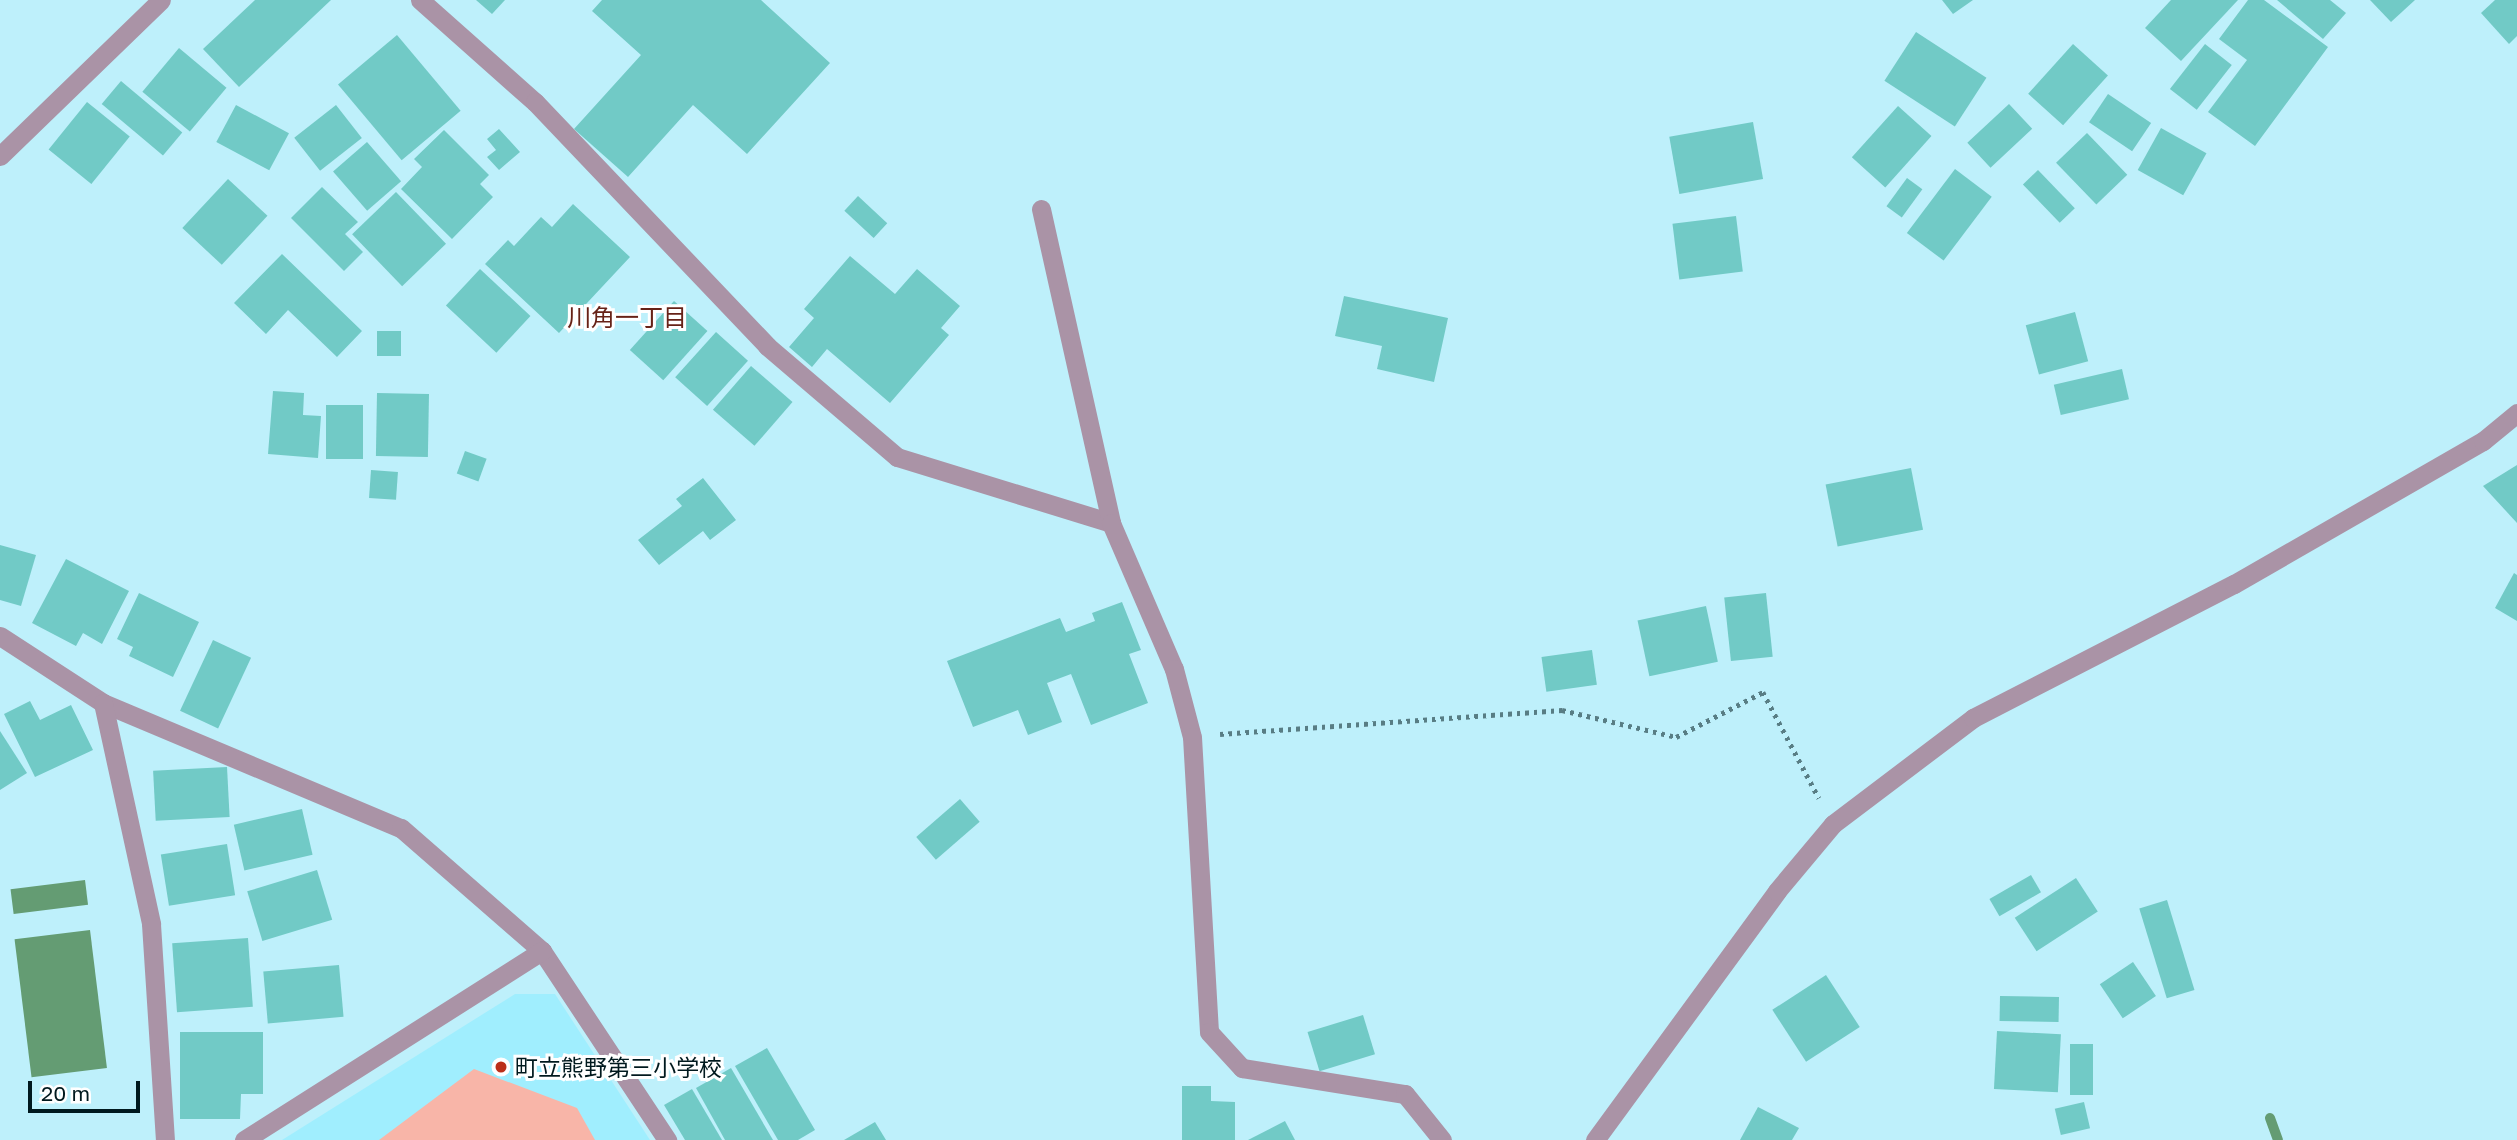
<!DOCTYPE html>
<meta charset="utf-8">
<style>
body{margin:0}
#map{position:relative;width:2517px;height:1140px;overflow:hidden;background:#bef0fb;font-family:"Golos Text","Noto Sans JP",sans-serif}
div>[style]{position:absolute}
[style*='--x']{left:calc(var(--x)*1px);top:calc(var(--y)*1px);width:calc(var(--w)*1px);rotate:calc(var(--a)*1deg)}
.built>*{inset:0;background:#a0eefe}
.green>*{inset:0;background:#f8b5a8}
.water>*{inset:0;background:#649c73;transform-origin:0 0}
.stream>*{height:10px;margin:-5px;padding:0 5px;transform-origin:5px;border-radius:5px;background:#649c73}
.building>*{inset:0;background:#71cac6;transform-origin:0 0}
.path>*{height:4.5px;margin-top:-2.25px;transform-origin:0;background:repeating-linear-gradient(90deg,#587d84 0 3.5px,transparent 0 8.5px)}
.minor>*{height:19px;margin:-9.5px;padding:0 9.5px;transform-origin:9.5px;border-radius:9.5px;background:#aa93a6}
.dots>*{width:19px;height:19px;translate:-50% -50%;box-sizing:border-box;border:4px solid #fff;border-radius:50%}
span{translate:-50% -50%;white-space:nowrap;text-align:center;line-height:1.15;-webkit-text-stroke:6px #fff;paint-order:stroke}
.poi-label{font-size:23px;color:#00191e}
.left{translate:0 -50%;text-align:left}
.neighbourhood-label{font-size:24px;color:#662217}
.scale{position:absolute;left:28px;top:1081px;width:112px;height:32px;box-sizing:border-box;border:4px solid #00191e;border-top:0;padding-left:9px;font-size:21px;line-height:24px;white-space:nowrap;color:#00191e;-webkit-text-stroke:5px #fff;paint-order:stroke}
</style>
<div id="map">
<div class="built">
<div style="clip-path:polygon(515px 994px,555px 994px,650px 1140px,282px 1140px)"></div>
</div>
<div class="green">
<div style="clip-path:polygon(474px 1069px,577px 1108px,595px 1140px,379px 1140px)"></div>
</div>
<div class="water">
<div style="left:85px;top:880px;width:25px;height:75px;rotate:83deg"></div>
<div style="left:90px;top:930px;width:139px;height:76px;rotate:83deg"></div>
</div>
<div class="stream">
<div style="--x:2270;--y:1118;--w:23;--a:70"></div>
</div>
<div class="building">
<div style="clip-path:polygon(255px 0,331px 0,239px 87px,203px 49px)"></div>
<div style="clip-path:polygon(476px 0,505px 0,492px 14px)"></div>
<div style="clip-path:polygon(602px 0,761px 0,830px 63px,747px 154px,693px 105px,628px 177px,574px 129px,641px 55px,592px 11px)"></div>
<div style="clip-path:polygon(1942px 0,1973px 0,1953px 14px)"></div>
<div style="clip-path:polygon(2171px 0,2238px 0,2181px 61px,2145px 28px)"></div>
<div style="clip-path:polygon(2248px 0,2264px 0,2328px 47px,2255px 146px,2208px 112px,2247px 60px,2219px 39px)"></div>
<div style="clip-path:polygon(2277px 0,2330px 0,2346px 13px,2323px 39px)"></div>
<div style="clip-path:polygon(2370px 0,2415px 0,2391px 22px)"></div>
<div style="clip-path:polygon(2495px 0,2517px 0,2517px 36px,2509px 44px,2481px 13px)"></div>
<div style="left:1916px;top:32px;width:84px;height:58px;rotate:33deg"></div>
<div style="left:397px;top:35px;width:99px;height:77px;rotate:50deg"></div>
<div style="left:2073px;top:44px;width:47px;height:67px;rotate:42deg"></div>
<div style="left:2205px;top:44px;width:34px;height:57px;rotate:38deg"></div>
<div style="left:179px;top:48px;width:62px;height:57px;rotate:40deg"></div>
<div style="left:121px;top:81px;width:80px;height:30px;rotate:40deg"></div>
<div style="left:2108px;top:94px;width:52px;height:34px;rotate:34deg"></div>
<div style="left:87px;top:102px;width:55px;height:61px;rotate:39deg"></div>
<div style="left:2009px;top:104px;width:34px;height:57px;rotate:47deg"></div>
<div style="left:236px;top:105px;width:60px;height:42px;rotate:28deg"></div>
<div style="left:336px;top:105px;width:42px;height:53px;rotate:52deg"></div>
<div style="left:1898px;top:106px;width:45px;height:69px;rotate:42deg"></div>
<div style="left:1753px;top:122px;width:58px;height:85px;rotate:80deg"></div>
<div style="left:2161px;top:128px;width:52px;height:48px;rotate:29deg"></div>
<div style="clip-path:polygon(499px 129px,520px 152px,499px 170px,487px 157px,496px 150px,487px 139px)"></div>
<div style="clip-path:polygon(444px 130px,489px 175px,480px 184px,493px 197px,452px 239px,401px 189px,422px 167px,414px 159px)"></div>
<div style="left:2087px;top:133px;width:58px;height:43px;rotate:46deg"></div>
<div style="left:367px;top:142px;width:52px;height:45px;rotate:49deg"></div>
<div style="left:1955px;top:169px;width:46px;height:80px;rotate:37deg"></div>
<div style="left:2038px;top:170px;width:53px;height:21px;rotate:46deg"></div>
<div style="left:1907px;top:178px;width:19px;height:35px;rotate:36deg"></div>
<div style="left:228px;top:179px;width:54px;height:67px;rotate:43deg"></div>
<div style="clip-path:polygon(322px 187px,358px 222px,345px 234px,363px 252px,344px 271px,291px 218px)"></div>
<div style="left:396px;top:192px;width:72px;height:61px;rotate:46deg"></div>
<div style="left:858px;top:196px;width:40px;height:20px;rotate:43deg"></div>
<div style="clip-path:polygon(573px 204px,630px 257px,559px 333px,485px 264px,508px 240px,514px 246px,541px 217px,552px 227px)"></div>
<div style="left:1736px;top:216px;width:56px;height:64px;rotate:83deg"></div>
<div style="clip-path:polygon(282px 254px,362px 331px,337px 357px,288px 310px,266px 334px,234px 303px)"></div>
<div style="clip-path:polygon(850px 256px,895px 294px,917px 269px,960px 306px,941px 328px,949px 335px,890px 403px,827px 349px,812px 367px,789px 347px,814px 318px,804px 309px)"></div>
<div style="left:480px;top:269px;width:69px;height:50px;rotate:43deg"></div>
<div style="clip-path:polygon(1344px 296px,1448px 318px,1434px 382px,1377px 369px,1382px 346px,1335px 336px)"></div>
<div style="left:674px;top:301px;width:45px;height:66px;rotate:42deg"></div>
<div style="left:2075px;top:312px;width:51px;height:51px;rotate:75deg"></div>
<div style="left:377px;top:331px;width:24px;height:25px"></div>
<div style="left:716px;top:332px;width:43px;height:61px;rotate:42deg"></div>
<div style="left:751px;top:366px;width:55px;height:58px;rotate:41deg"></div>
<div style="left:2122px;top:369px;width:31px;height:70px;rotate:77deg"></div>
<div style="clip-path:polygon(273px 391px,304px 393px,303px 415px,321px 416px,318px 458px,268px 454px)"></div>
<div style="left:377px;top:393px;width:52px;height:63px;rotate:1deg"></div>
<div style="left:326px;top:405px;width:37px;height:54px"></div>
<div style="left:465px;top:451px;width:23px;height:24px;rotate:20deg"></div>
<div style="clip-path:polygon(2517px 465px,2517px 523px,2483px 486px)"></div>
<div style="left:1911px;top:468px;width:63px;height:87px;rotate:79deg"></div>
<div style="left:371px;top:470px;width:27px;height:28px;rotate:4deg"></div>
<div style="clip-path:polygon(703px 478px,736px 520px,710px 540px,703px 531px,659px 565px,638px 540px,682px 506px,676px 499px)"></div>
<div style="clip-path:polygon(0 545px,36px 555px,21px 606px,0 600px)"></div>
<div style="clip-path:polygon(66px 559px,129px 591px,102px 644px,83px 633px,76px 646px,32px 623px)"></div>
<div style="clip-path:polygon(2514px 573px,2517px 575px,2517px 621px,2495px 608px)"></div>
<div style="clip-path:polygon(139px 593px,199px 622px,173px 677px,129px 656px,133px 647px,117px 639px)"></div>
<div style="left:1766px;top:593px;width:64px;height:42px;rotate:84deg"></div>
<div style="clip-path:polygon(1122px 602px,1141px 650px,1129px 654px,1148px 703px,1091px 725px,1071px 674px,1047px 683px,1062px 722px,1028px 735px,1018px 710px,973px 727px,947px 661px,1060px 618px,1066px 632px,1095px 621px,1092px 613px)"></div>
<div style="left:1706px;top:606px;width:57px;height:70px;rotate:78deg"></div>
<div style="left:213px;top:640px;width:42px;height:78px;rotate:25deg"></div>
<div style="left:1592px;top:650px;width:35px;height:51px;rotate:82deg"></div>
<div style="clip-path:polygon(30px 701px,40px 720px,71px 705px,93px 750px,35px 777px,4px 714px)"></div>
<div style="clip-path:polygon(0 731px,27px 773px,0 790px)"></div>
<div style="left:227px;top:767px;width:50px;height:74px;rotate:87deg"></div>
<div style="left:960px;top:799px;width:30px;height:58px;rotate:49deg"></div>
<div style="left:302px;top:809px;width:47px;height:70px;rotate:77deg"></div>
<div style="left:227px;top:844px;width:52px;height:67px;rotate:81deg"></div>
<div style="left:317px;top:870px;width:52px;height:73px;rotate:73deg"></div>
<div style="left:2031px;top:875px;width:20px;height:48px;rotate:60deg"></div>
<div style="left:2076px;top:878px;width:40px;height:73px;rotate:57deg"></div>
<div style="left:2167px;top:900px;width:94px;height:29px;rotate:73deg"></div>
<div style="left:248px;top:938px;width:69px;height:76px;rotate:86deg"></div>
<div style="left:2133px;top:962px;width:41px;height:40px;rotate:56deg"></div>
<div style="left:339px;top:965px;width:52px;height:76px;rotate:85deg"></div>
<div style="left:1826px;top:975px;width:62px;height:64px;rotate:57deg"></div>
<div style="left:2000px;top:996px;width:59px;height:25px;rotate:1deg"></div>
<div style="left:1363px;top:1015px;width:41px;height:58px;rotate:73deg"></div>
<div style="left:1997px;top:1031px;width:64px;height:58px;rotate:3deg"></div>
<div style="clip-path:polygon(180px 1032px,263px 1032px,263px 1094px,241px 1094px,240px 1119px,180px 1119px)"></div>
<div style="left:2070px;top:1044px;width:23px;height:51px"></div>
<div style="clip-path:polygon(767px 1048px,815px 1130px,798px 1140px,778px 1140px,735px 1066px)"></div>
<div style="clip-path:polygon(731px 1068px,773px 1140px,725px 1140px,696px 1088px)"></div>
<div style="clip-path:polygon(1182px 1086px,1211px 1086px,1211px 1101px,1235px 1102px,1235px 1140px,1182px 1140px)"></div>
<div style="clip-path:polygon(692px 1089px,722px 1140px,685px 1140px,664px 1105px)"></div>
<div style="left:2084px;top:1102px;width:27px;height:30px;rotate:77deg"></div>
<div style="clip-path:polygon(1758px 1107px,1799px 1128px,1792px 1140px,1740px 1140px)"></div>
<div style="clip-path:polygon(1285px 1121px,1295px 1140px,1248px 1140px)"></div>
<div style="clip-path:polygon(875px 1122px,886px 1140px,844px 1140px)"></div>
</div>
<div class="path">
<div style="--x:1220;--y:734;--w:343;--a:-4"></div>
<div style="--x:1562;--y:710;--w:117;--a:13.3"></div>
<div style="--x:1676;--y:737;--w:98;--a:-27.3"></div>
<div style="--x:1763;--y:692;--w:120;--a:62.2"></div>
</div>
<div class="minor">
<div style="--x:420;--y:0;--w:154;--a:41.6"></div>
<div style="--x:535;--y:102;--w:337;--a:46.4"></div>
<div style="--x:767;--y:346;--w:171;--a:40.5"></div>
<div style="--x:897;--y:457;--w:224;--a:17.1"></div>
<div style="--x:0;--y:156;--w:224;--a:-44.1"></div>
<div style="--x:1041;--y:209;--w:322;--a:77.4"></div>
<div style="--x:1111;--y:523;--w:159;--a:66.7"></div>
<div style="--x:1174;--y:669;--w:70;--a:75.2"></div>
<div style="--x:1192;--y:737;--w:295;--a:86.7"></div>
<div style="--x:1209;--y:1032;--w:49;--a:47.5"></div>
<div style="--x:1242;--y:1068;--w:165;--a:9.1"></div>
<div style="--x:1405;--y:1094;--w:59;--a:51.2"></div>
<div style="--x:0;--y:636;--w:123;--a:33"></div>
<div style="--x:103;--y:703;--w:323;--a:22.8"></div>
<div style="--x:401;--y:828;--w:187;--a:41.1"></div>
<div style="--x:542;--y:951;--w:227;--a:56.5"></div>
<div style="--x:103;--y:703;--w:226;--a:77.7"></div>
<div style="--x:151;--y:924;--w:216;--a:86.3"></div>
<div style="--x:244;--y:1140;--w:353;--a:-32.4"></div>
<div style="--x:1595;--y:1140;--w:308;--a:-53.8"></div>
<div style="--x:1777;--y:891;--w:87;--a:-50.1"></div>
<div style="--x:1833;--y:824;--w:176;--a:-37.1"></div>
<div style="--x:1973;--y:718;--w:293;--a:-27.2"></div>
<div style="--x:2234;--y:584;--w:287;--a:-29.9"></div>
<div style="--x:2483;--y:441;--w:44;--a:-39.5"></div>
</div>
<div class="dots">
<div style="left:501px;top:1067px;background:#bb2f19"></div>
</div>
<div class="poi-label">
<span class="left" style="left:515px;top:1067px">町立熊野第三小学校</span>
</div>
<div class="neighbourhood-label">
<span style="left:627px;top:317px">川角一丁目</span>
</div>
<div class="scale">20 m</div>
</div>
